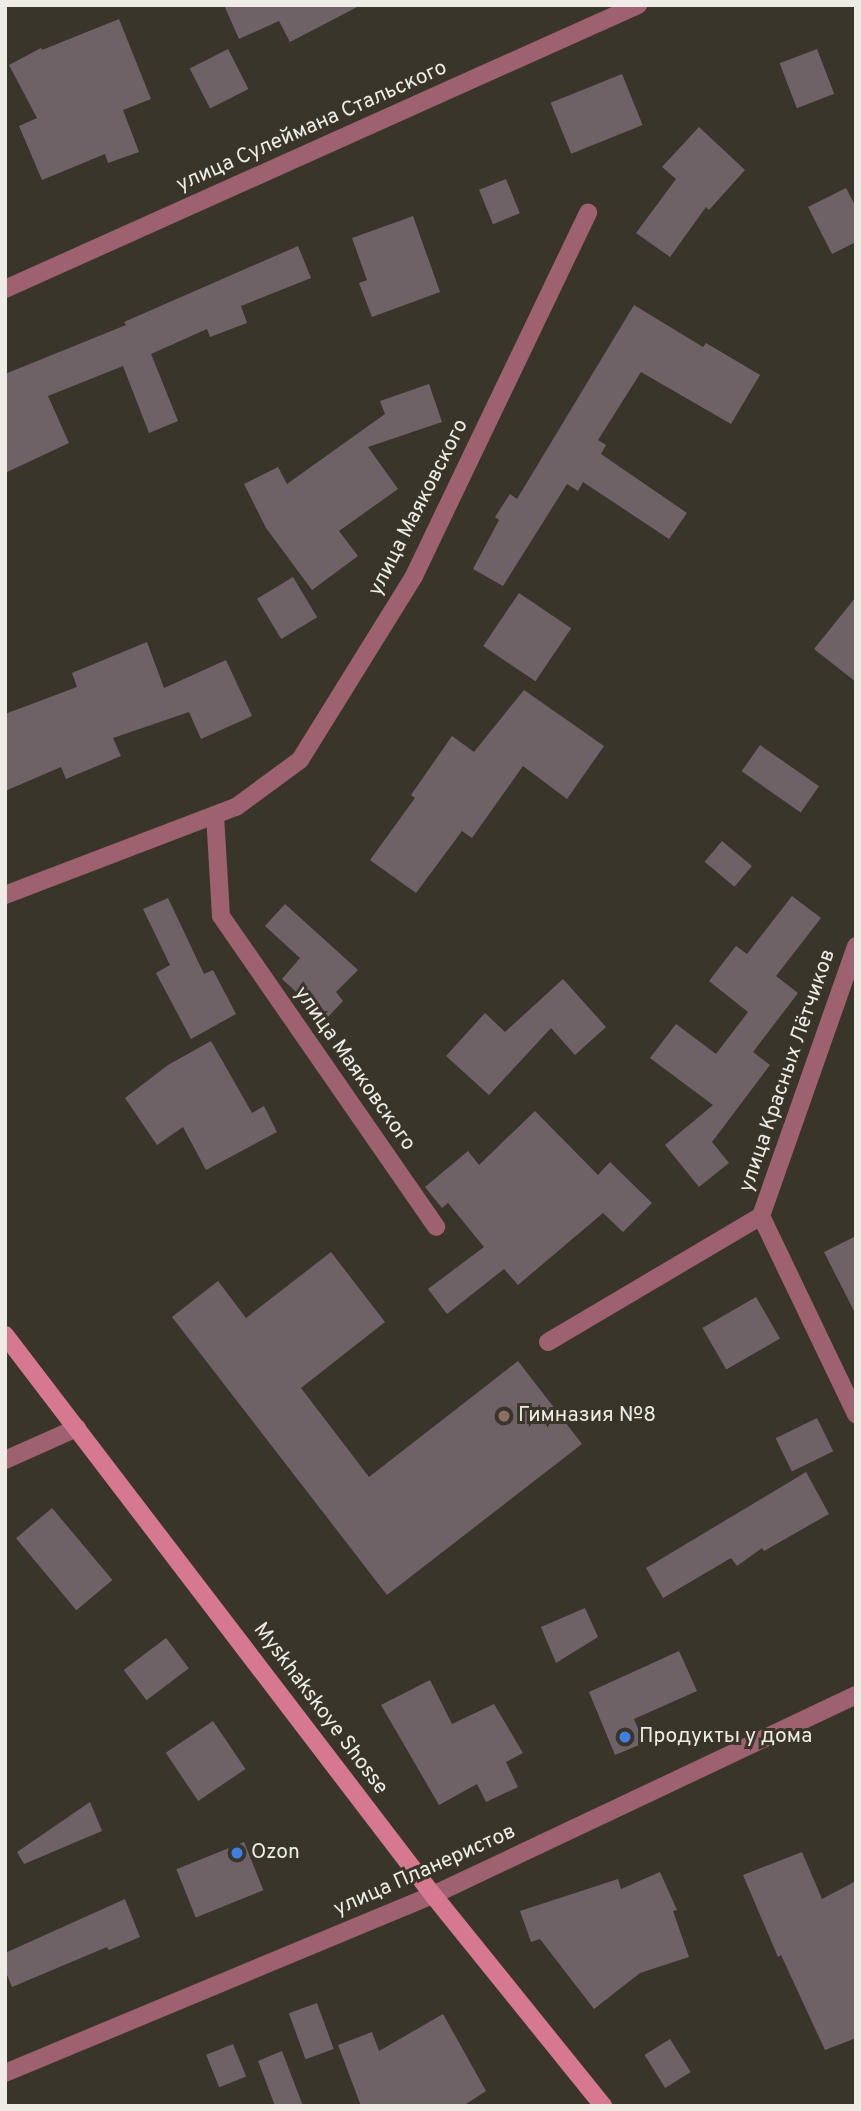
<!DOCTYPE html>
<meta charset="utf-8">
<style>
body{margin:0}
#map{position:relative;width:861px;height:2111px;overflow:hidden;background:#3a352b;font-family:Overpass,sans-serif}
div>[style]{position:absolute}
[style*='--x']{left:calc(var(--x)*1px);top:calc(var(--y)*1px);width:calc(var(--w)*1px);rotate:calc(var(--a)*1deg)}
.building>*{inset:0;background:#6f6267;transform-origin:0 0}
.street>*{height:18px;margin:-9px;padding:0 9px;transform-origin:9px;border-radius:9px;background:#9d616f}
.secondary>*{height:18px;margin:-9px;padding:0 9px;transform-origin:9px;border-radius:9px;background:#d6788f}
.dots>*{width:19px;height:19px;translate:-50% -50%;box-sizing:border-box;border:4px solid #3a352b;border-radius:50%}
span{translate:-50% -50%;white-space:nowrap;text-align:center;line-height:1.15;-webkit-text-stroke:6px #3a352b;paint-order:stroke}
.street-label{font-size:21px;color:#efebe5}
.poi-label{font-size:21px;color:#efebe5}
.left{translate:0 -50%;text-align:left}
.frame{position:absolute;inset:0;border:7px solid #efebe5;pointer-events:none}
</style>
<div id="map">
<div class="building">
<div style="clip-path:polygon(224px 5px,361px 5px,290px 42px,279px 21px,239px 39px)"></div>
<div style="clip-path:polygon(119px 19px,151px 99px,123px 110px,139px 152px,108px 163px,105px 154px,42px 180px,19px 126px,37px 118px,9px 65px,41px 48px,42px 50px)"></div>
<div style="left:228px;top:49px;width:45px;height:43px;rotate:63deg"></div>
<div style="left:817px;top:49px;width:48px;height:40px;rotate:69deg"></div>
<div style="left:622px;top:74px;width:55px;height:77px;rotate:68deg"></div>
<div style="clip-path:polygon(699px 127px,745px 170px,709px 210px,706px 207px,670px 257px,636px 233px,676px 179px,662px 167px)"></div>
<div style="left:506px;top:179px;width:37px;height:29px;rotate:68deg"></div>
<div style="clip-path:polygon(846px 188px,856px 207px,856px 242px,832px 254px,808px 207px)"></div>
<div style="clip-path:polygon(413px 216px,440px 292px,372px 317px,359px 283px,367px 280px,352px 238px)"></div>
<div style="clip-path:polygon(298px 246px,311px 278px,241px 306px,247px 323px,210px 337px,207px 329px,151px 354px,178px 421px,149px 433px,123px 366px,48px 396px,69px 443px,5px 473px,5px 374px,126px 325px,124px 322px)"></div>
<div style="clip-path:polygon(634px 305px,703px 347px,706px 343px,760px 375px,731px 424px,641px 372px,598px 440px,606px 445px,601px 454px,687px 513px,669px 539px,583px 482px,578px 491px,567px 484px,503px 586px,473px 569px,499px 520px,495px 517px,510px 494px,517px 499px)"></div>
<div style="clip-path:polygon(429px 384px,442px 422px,368px 447px,398px 489px,339px 531px,358px 556px,312px 590px,266px 528px,244px 484px,278px 467px,287px 484px,385px 414px,380px 401px)"></div>
<div style="left:293px;top:577px;width:47px;height:42px;rotate:59deg"></div>
<div style="left:519px;top:593px;width:63px;height:64px;rotate:34deg"></div>
<div style="clip-path:polygon(856px 597px,856px 682px,814px 649px)"></div>
<div style="clip-path:polygon(147px 642px,164px 688px,226px 660px,252px 716px,201px 739px,189px 712px,113px 738px,121px 756px,66px 779px,61px 767px,5px 791px,5px 714px,77px 687px,72px 673px)"></div>
<div style="clip-path:polygon(524px 690px,604px 746px,567px 799px,523px 766px,472px 838px,462px 831px,416px 893px,370px 860px,415px 798px,411px 795px,452px 736px,474px 752px)"></div>
<div style="left:760px;top:745px;width:72px;height:32px;rotate:35deg"></div>
<div style="left:722px;top:841px;width:39px;height:27px;rotate:40deg"></div>
<div style="clip-path:polygon(792px 896px,821px 918px,776px 976px,798px 993px,753px 1052px,770px 1065px,712px 1142px,729px 1163px,699px 1187px,665px 1145px,713px 1105px,650px 1058px,676px 1024px,716px 1054px,748px 1012px,709px 981px,736px 946px,747px 954px)"></div>
<div style="clip-path:polygon(168px 898px,204px 974px,213px 970px,236px 1014px,191px 1039px,156px 973px,170px 965px,143px 909px)"></div>
<div style="clip-path:polygon(285px 904px,358px 970px,336px 992px,343px 1001px,326px 1019px,282px 979px,300px 958px,265px 926px)"></div>
<div style="clip-path:polygon(563px 979px,606px 1027px,575px 1055px,551px 1028px,489px 1095px,446px 1056px,485px 1013px,505px 1032px)"></div>
<div style="clip-path:polygon(211px 1041px,252px 1113px,264px 1106px,277px 1132px,206px 1170px,183px 1127px,157px 1145px,125px 1098px,168px 1065px)"></div>
<div style="clip-path:polygon(535px 1111px,598px 1175px,610px 1162px,652px 1203px,623px 1232px,603px 1213px,518px 1285px,504px 1269px,447px 1314px,428px 1289px,484px 1247px,448px 1203px,442px 1208px,425px 1187px,468px 1151px,479px 1165px)"></div>
<div style="clip-path:polygon(856px 1236px,856px 1315px,824px 1252px)"></div>
<div style="clip-path:polygon(331px 1252px,385px 1322px,301px 1388px,369px 1477px,518px 1361px,582px 1444px,387px 1595px,172px 1317px,218px 1281px,246px 1318px)"></div>
<div style="left:756px;top:1297px;width:48px;height:62px;rotate:60deg"></div>
<div style="left:817px;top:1418px;width:37px;height:46px;rotate:64deg"></div>
<div style="clip-path:polygon(806px 1472px,829px 1514px,764px 1551px,762px 1548px,737px 1566px,731px 1558px,663px 1598px,646px 1568px)"></div>
<div style="left:52px;top:1508px;width:94px;height:47px;rotate:50deg"></div>
<div style="clip-path:polygon(585px 1608px,598px 1637px,556px 1663px,541px 1627px)"></div>
<div style="left:166px;top:1638px;width:38px;height:53px;rotate:53deg"></div>
<div style="clip-path:polygon(679px 1651px,697px 1691px,634px 1719px,644px 1743px,615px 1755px,589px 1692px)"></div>
<div style="clip-path:polygon(430px 1680px,452px 1724px,494px 1704px,523px 1753px,506px 1762px,518px 1787px,486px 1802px,477px 1784px,439px 1805px,381px 1705px)"></div>
<div style="left:213px;top:1721px;width:58px;height:57px;rotate:56deg"></div>
<div style="clip-path:polygon(90px 1802px,102px 1831px,24px 1864px,17px 1852px)"></div>
<div style="left:244px;top:1842px;width:52px;height:73px;rotate:68deg"></div>
<div style="clip-path:polygon(802px 1852px,822px 1899px,856px 1881px,856px 2038px,825px 2050px,781px 1955px,778px 1957px,743px 1875px)"></div>
<div style="clip-path:polygon(660px 1872px,677px 1910px,673px 1911px,689px 1957px,640px 1973px,594px 2009px,540px 1939px,531px 1942px,520px 1911px,618px 1879px,621px 1889px)"></div>
<div style="clip-path:polygon(125px 1899px,140px 1937px,109px 1950px,107px 1947px,12px 1987px,5px 1970px,5px 1953px)"></div>
<div style="left:317px;top:2003px;width:49px;height:30px;rotate:70deg"></div>
<div style="clip-path:polygon(443px 2014px,486px 2091px,463px 2106px,361px 2106px,338px 2045px,372px 2032px,379px 2051px)"></div>
<div style="left:670px;top:2039px;width:39px;height:30px;rotate:58deg"></div>
<div style="left:233px;top:2044px;width:35px;height:29px;rotate:68deg"></div>
<div style="clip-path:polygon(282px 2051px,303px 2106px,275px 2106px,258px 2061px)"></div>
</div>
<div class="street">
<div style="--x:5;--y:289;--w:694;--a:-24.16"></div>
<div style="--x:215;--y:815;--w:101;--a:86.6"></div>
<div style="--x:221;--y:916;--w:378;--a:55.3"></div>
<div style="--x:5;--y:895;--w:247;--a:-20.9"></div>
<div style="--x:236;--y:807;--w:79;--a:-36.3"></div>
<div style="--x:300;--y:760;--w:216;--a:-58.2"></div>
<div style="--x:414;--y:576;--w:403;--a:-64.4"></div>
<div style="--x:761;--y:1216;--w:220;--a:64.4"></div>
<div style="--x:548;--y:1342;--w:247;--a:-30.6"></div>
<div style="--x:761;--y:1216;--w:286;--a:-70.6"></div>
<div style="--x:5;--y:1460;--w:79;--a:-24"></div>
<div style="--x:5;--y:2073;--w:464;--a:-22.6"></div>
<div style="--x:433;--y:1895;--w:468;--a:-25.3"></div>
</div>
<div class="secondary">
<div style="--x:5;--y:1335;--w:705;--a:52.61"></div>
<div style="--x:433;--y:1895;--w:271;--a:51.1"></div>
</div>
<div class="dots">
<div style="left:504px;top:1416px;background:#8d6e63"></div>
<div style="left:625px;top:1737px;background:#3f7fe0"></div>
<div style="left:237px;top:1853px;background:#3f7fe0"></div>
</div>
<div class="street-label">
<span style="left:312px;top:127px;rotate:-24deg">улица Сулеймана Стальского</span>
<span style="left:419px;top:508px;rotate:-63deg">улица Маяковского</span>
<span style="left:354px;top:1069px;rotate:55deg">улица Маяковского</span>
<span style="left:788px;top:1071px;rotate:-71deg">улица Красных Лётчиков</span>
<span style="left:320px;top:1709px;rotate:53deg">Myskhakskoye Shosse</span>
<span style="left:425px;top:1871px;rotate:-24deg">улица Планеристов</span>
</div>
<div class="poi-label">
<span class="left" style="left:518px;top:1416px">Гимназия №8</span>
<span class="left" style="left:639px;top:1737px">Продукты у дома</span>
<span class="left" style="left:251px;top:1853px">Ozon</span>
</div>
<div class="frame"></div>
</div>
